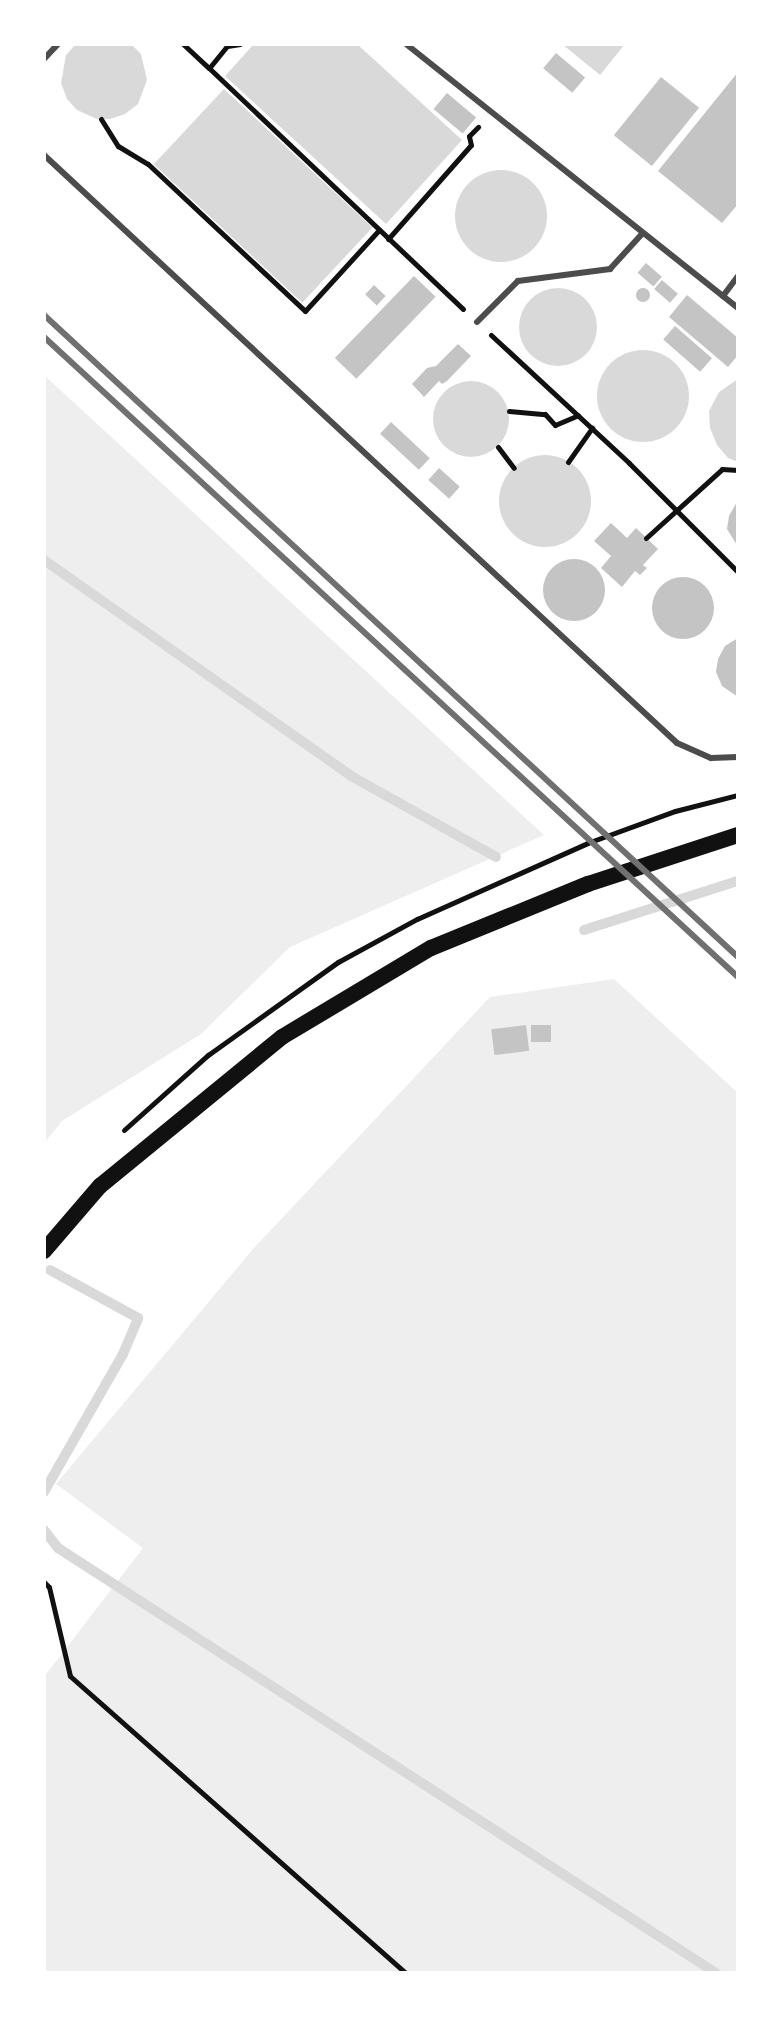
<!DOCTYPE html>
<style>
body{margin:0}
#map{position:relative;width:782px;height:2017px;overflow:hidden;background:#fff;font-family:"DejaVu Sans",sans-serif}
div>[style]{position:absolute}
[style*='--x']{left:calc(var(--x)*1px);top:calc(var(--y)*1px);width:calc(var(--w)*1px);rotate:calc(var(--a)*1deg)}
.green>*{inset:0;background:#eee}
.water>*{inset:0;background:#d9d9d9;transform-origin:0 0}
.round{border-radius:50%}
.stream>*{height:10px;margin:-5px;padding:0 5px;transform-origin:5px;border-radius:5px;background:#d9d9d9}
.building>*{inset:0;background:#c4c4c4;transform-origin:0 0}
.path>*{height:5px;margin:-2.5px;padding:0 2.5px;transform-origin:2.5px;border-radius:2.5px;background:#111}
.service>*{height:6px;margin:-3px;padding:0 3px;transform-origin:3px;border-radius:3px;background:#4c4c4c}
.secondary>*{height:16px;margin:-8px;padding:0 8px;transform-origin:8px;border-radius:8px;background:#111}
.rail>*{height:6px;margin:-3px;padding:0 3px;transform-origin:3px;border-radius:3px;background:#707070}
span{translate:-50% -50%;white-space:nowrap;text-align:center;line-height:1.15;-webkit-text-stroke:7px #fff;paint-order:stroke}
.frame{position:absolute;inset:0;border:46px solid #fff;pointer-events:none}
</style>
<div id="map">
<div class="green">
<div style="clip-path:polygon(44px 375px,544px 835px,290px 947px,201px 1034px,62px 1121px,44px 1143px)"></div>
<div style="clip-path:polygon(614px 979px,738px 1093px,738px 1973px,44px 1973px,44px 1677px,143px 1548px,56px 1484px,253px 1249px,490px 997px)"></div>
</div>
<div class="water">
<div style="clip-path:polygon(76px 44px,131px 44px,141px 54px,147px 80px,138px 104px,125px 114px,110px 119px,97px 119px,77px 110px,67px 99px,61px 83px,66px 55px)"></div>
<div style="clip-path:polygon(254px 44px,357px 44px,462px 140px,386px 224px,225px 76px)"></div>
<div style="clip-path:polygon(562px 44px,625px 44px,600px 75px)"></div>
<div style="left:224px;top:89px;width:203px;height:103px;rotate:43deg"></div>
<div class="round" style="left:455px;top:170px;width:92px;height:92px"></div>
<div class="round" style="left:519px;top:288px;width:78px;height:78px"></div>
<div class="round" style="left:597px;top:350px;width:92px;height:92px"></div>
<div style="clip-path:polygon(738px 379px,738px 462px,728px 458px,717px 445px,710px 428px,709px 411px,719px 392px)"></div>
<div class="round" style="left:433px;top:381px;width:76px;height:76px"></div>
<div class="round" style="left:499px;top:455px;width:92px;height:92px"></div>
</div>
<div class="stream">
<div style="--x:44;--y:560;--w:375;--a:35.1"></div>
<div style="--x:351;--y:776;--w:166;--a:29.2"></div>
<div style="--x:584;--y:930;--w:162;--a:-17.7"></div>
<div style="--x:44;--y:1492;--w:159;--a:-60.2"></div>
<div style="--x:123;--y:1354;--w:39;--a:-67"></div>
<div style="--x:138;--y:1318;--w:100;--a:-151.4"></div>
<div style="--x:44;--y:1530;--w:23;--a:52"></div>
<div style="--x:58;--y:1548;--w:783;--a:32.86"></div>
</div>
<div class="building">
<div style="left:556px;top:53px;width:38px;height:20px;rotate:40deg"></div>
<div style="clip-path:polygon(738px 72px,738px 204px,722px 223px,658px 171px)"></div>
<div style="left:661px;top:77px;width:49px;height:75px;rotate:39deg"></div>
<div style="left:447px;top:93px;width:38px;height:21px;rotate:40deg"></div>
<div style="left:646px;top:263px;width:21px;height:13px;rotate:41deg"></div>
<div style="left:414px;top:276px;width:30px;height:114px;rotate:44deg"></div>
<div style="left:662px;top:280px;width:21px;height:12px;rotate:41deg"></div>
<div style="left:374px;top:285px;width:16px;height:13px;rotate:43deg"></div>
<div class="round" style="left:636px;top:288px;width:14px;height:14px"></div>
<div style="clip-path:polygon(687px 295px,738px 338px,738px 355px,728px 367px,669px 317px)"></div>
<div style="left:675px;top:326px;width:49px;height:18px;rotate:41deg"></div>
<div style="clip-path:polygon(458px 344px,471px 356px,447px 381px,442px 384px,439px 381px,424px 397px,412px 384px,427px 368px,436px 366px)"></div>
<div style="left:391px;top:422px;width:53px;height:16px;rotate:43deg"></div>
<div style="left:439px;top:468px;width:28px;height:16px;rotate:42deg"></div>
<div style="clip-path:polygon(738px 500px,738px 547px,727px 529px,729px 516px)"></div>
<div style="clip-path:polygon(611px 523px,627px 538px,636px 528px,658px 549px,643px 565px,647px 568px,640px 575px,635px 571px,622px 587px,601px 568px,611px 556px,594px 541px)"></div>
<div class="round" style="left:543px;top:559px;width:62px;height:62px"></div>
<div class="round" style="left:652px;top:577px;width:62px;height:62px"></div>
<div style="clip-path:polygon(738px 638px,738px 697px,722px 686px,716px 672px,718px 659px,725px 646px)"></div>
<div style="left:526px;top:1025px;width:26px;height:35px;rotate:83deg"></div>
<div style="left:551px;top:1025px;width:17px;height:20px;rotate:90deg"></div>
</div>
<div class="path">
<div style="--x:183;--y:44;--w:35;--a:43"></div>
<div style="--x:240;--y:44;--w:13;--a:171"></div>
<div style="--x:227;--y:46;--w:28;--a:129"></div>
<div style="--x:209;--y:68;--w:350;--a:43.5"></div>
<div style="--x:101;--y:119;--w:32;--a:58"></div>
<div style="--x:118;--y:146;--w:35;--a:31"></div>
<div style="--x:148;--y:164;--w:215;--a:43.1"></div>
<div style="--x:305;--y:311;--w:110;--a:-47.6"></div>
<div style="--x:388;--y:239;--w:125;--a:-48.6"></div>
<div style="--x:471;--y:145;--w:9;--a:-103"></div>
<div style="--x:469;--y:136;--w:13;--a:-45"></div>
<div style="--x:491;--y:335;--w:188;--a:42.8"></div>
<div style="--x:629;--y:463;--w:154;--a:45"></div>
<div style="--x:509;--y:411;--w:36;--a:5"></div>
<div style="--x:545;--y:414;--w:15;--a:48"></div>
<div style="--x:555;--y:425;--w:25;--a:-23"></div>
<div style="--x:498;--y:447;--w:26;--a:53"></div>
<div style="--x:568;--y:462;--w:42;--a:-54.8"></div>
<div style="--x:646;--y:538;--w:103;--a:-42.2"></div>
<div style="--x:722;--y:469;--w:16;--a:4"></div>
<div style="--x:124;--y:1130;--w:113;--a:-41.8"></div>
<div style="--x:208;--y:1055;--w:160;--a:-35.6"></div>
<div style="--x:338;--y:962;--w:90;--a:-28.6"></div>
<div style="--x:417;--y:919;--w:189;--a:-24"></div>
<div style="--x:590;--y:842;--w:90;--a:-20"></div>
<div style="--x:675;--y:811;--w:65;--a:-14.3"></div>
<div style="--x:44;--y:1582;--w:7;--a:45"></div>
<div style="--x:49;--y:1587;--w:91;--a:76.7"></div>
<div style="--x:70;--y:1676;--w:448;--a:41.5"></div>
</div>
<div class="service">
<div style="--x:406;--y:44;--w:424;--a:38.5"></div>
<div style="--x:44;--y:59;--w:21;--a:-47"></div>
<div style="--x:44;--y:155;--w:864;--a:42.89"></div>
<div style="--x:677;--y:743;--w:37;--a:24"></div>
<div style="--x:711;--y:758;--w:27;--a:-2"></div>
<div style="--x:723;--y:296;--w:25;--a:-53"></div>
<div style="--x:477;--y:322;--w:58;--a:-45"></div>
<div style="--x:518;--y:281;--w:93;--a:-7.4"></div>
<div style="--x:610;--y:269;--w:47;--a:-47.6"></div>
</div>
<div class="secondary">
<div style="--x:44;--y:1251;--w:86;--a:-49.3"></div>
<div style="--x:100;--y:1186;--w:235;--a:-39.3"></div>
<div style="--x:282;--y:1037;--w:174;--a:-30.9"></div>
<div style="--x:431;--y:948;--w:170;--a:-22.2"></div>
<div style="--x:588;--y:884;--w:158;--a:-18.1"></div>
</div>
<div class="rail">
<div style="--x:44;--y:315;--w:945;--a:42.77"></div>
<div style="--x:44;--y:337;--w:944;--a:42.68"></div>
</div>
<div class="frame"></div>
</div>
